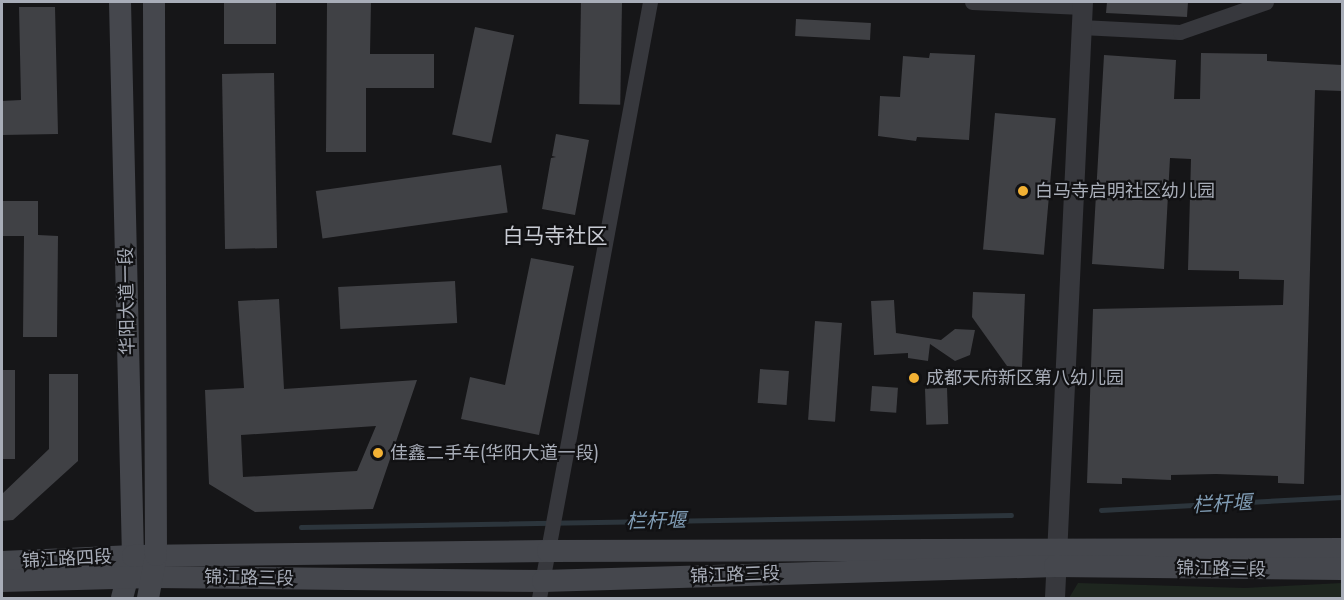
<!DOCTYPE html>
<meta charset="utf-8">
<style>
body{margin:0}
#map{position:relative;width:1344px;height:600px;overflow:hidden;background:#161618;font-family:Jost,"Noto Sans SC",sans-serif}
div>[style]{position:absolute}
[style*='--x']{left:calc(var(--x)*1px);top:calc(var(--y)*1px);width:calc(var(--w)*1px);rotate:calc(var(--a)*1deg)}
.green>*{inset:0;background:#1e261f}
.stream>*{height:4.5px;margin:-2.25px;padding:0 2.25px;transform-origin:2.25px;border-radius:2.25px;background:#2c353c}
.building>*{inset:0;background:#404145;transform-origin:0 0}
.minor>*{height:15px;margin:-7.5px;padding:0 7.5px;transform-origin:7.5px;border-radius:7.5px;background:#37383d}
.tertiary>*{height:20px;margin:-10px;padding:0 10px;transform-origin:10px;border-radius:10px;background:#37383d}
.secondary>*{height:22px;margin:-11px;padding:0 11px;transform-origin:11px;border-radius:11px;background:#45474d}
.dots>*{width:16px;height:16px;translate:-50% -50%;box-sizing:border-box;border:3px solid #111113;border-radius:50%}
span{translate:-50% -50%;white-space:nowrap;text-align:center;line-height:1.15;-webkit-text-stroke:4.5px #111113;paint-order:stroke}
.poi-label{font-size:18px;color:#a8adb8}
.left{translate:0 -50%;text-align:left}
.street-label{font-size:18px;color:#a8adb8}
.water-label{font-size:20px;color:#7f9bb3;font-style:italic}
.quarter-label{font-size:21px;color:#c9ccd4}
.frame{position:absolute;inset:0;border:3px solid #a8adb8;pointer-events:none}
</style>
<div id="map">
<div class="green">
<div style="clip-path:polygon(1078px 583px,1245px 588px,1342px 583px,1342px 598px,1069px 598px)"></div>
</div>
<div class="stream">
<div style="--x:1101;--y:510;--w:241;--a:-3.1"></div>
<div style="--x:301;--y:527;--w:710;--a:-0.97"></div>
</div>
<div class="building">
<div style="left:224px;top:2px;width:52px;height:42px"></div>
<div style="clip-path:polygon(327px 2px,371px 2px,370px 54px,434px 54px,434px 88px,366px 88px,366px 152px,326px 152px)"></div>
<div style="left:581px;top:2px;width:41px;height:102px;rotate:1deg"></div>
<div style="clip-path:polygon(1107px 2px,1188px 2px,1187px 17px,1106px 13px)"></div>
<div style="clip-path:polygon(19px 7px,55px 7px,58px 134px,2px 135px,2px 101px,21px 100px)"></div>
<div style="left:796px;top:19px;width:75px;height:17px;rotate:3deg"></div>
<div style="left:475px;top:27px;width:40px;height:110px;rotate:12deg"></div>
<div style="clip-path:polygon(930px 53px,975px 55px,969px 140px,917px 137px,916px 141px,878px 136px,880px 96px,900px 97px,903px 56px,929px 58px)"></div>
<div style="clip-path:polygon(1201px 53px,1267px 54px,1267px 61px,1342px 65px,1342px 91px,1315px 90px,1304px 484px,1278px 483px,1278px 476px,1216px 474px,1171px 475px,1171px 480px,1122px 478px,1122px 484px,1087px 483px,1093px 309px,1283px 305px,1284px 280px,1239px 279px,1239px 271px,1188px 270px,1191px 159px,1170px 158px,1164px 269px,1092px 264px,1104px 55px,1176px 60px,1174px 99px,1200px 99px)"></div>
<div style="left:274px;top:73px;width:175px;height:52px;rotate:89deg"></div>
<div style="left:995px;top:113px;width:61px;height:137px;rotate:5deg"></div>
<div style="clip-path:polygon(556px 134px,589px 140px,575px 215px,542px 209px,551px 158px,556px 157px,552px 156px)"></div>
<div style="left:501px;top:165px;width:48px;height:187px;rotate:82deg"></div>
<div style="clip-path:polygon(2px 201px,38px 201px,38px 235px,58px 236px,57px 337px,23px 337px,24px 236px,2px 236px)"></div>
<div style="clip-path:polygon(531px 258px,574px 266px,539px 435px,461px 419px,470px 377px,505px 385px)"></div>
<div style="left:455px;top:281px;width:42px;height:117px;rotate:87deg"></div>
<div style="clip-path:polygon(973px 292px,1025px 294px,1022px 367px,1007px 366px,972px 317px)"></div>
<div style="clip-path:polygon(evenodd,279px 299px,284px 389px,417px 380px,373px 509px,255px 512px,209px 484px,205px 390px,244px 388px,238px 301px,279px 299px,376px 426px,357px 471px,243px 477px,241px 435px,376px 426px)"></div>
<div style="clip-path:polygon(894px 300px,896px 333px,941px 340px,955px 329px,975px 330px,970px 355px,955px 361px,930px 344px,928px 361px,908px 358px,908px 353px,874px 355px,871px 301px)"></div>
<div style="left:815px;top:321px;width:27px;height:99px;rotate:4deg"></div>
<div style="left:760px;top:369px;width:29px;height:34px;rotate:4deg"></div>
<div style="left:2px;top:370px;width:13px;height:89px"></div>
<div style="clip-path:polygon(49px 374px,78px 374px,78px 461px,13px 520px,2px 521px,2px 494px,49px 449px)"></div>
<div style="left:872px;top:386px;width:26px;height:25px;rotate:4deg"></div>
<div style="left:947px;top:388px;width:36px;height:22px;rotate:88deg"></div>
</div>
<div class="minor">
<div style="--x:972;--y:2;--w:110;--a:2.6"></div>
<div style="--x:1081;--y:27;--w:99;--a:2.9"></div>
<div style="--x:1180;--y:32;--w:91;--a:-19.2"></div>
<div style="--x:539;--y:598;--w:606;--a:-79.45"></div>
</div>
<div class="tertiary">
<div style="--x:1055;--y:598;--w:597;--a:-87.31"></div>
</div>
<div class="secondary">
<div style="--x:120;--y:2;--w:554;--a:88.66"></div>
<div style="--x:133;--y:556;--w:43;--a:104.7"></div>
<div style="--x:2;--y:562;--w:131;--a:-2.6"></div>
<div style="--x:133;--y:556;--w:415;--a:-0.7"></div>
<div style="--x:548;--y:551;--w:794;--a:-0.14"></div>
<div style="--x:2;--y:581;--w:151;--a:-1.5"></div>
<div style="--x:153;--y:577;--w:390;--a:0.6"></div>
<div style="--x:543;--y:581;--w:512;--a:-1.68"></div>
<div style="--x:1055;--y:566;--w:287;--a:0.6"></div>
<div style="--x:148;--y:598;--w:44;--a:-79.5"></div>
<div style="--x:156;--y:555;--w:553;--a:-90.21"></div>
</div>
<div class="dots">
<div style="left:1023px;top:191px;background:#f2b134"></div>
<div style="left:914px;top:378px;background:#f2b134"></div>
<div style="left:378px;top:453px;background:#f2b134"></div>
</div>
<div class="poi-label">
<span class="left" style="left:1035px;top:191px">白马寺启明社区幼儿园</span>
<span class="left" style="left:926px;top:378px">成都天府新区第八幼儿园</span>
<span class="left" style="left:390px;top:453px">佳鑫二手车(华阳大道一段)</span>
</div>
<div class="street-label">
<span style="left:127px;top:301px;rotate:-91deg">华阳大道一段</span>
<span style="left:67px;top:559px;rotate:-3deg">锦江路四段</span>
<span style="left:1221px;top:569px;rotate:1deg">锦江路三段</span>
<span style="left:735px;top:575px;rotate:-2deg">锦江路三段</span>
<span style="left:249px;top:578px;rotate:1deg">锦江路三段</span>
</div>
<div class="water-label">
<span style="left:1222px;top:504px;rotate:-3deg">栏杆堰</span>
<span style="left:656px;top:521px;rotate:-1deg">栏杆堰</span>
</div>
<div class="quarter-label">
<span style="left:555px;top:236px">白马寺社区</span>
</div>
<div class="frame"></div>
</div>
